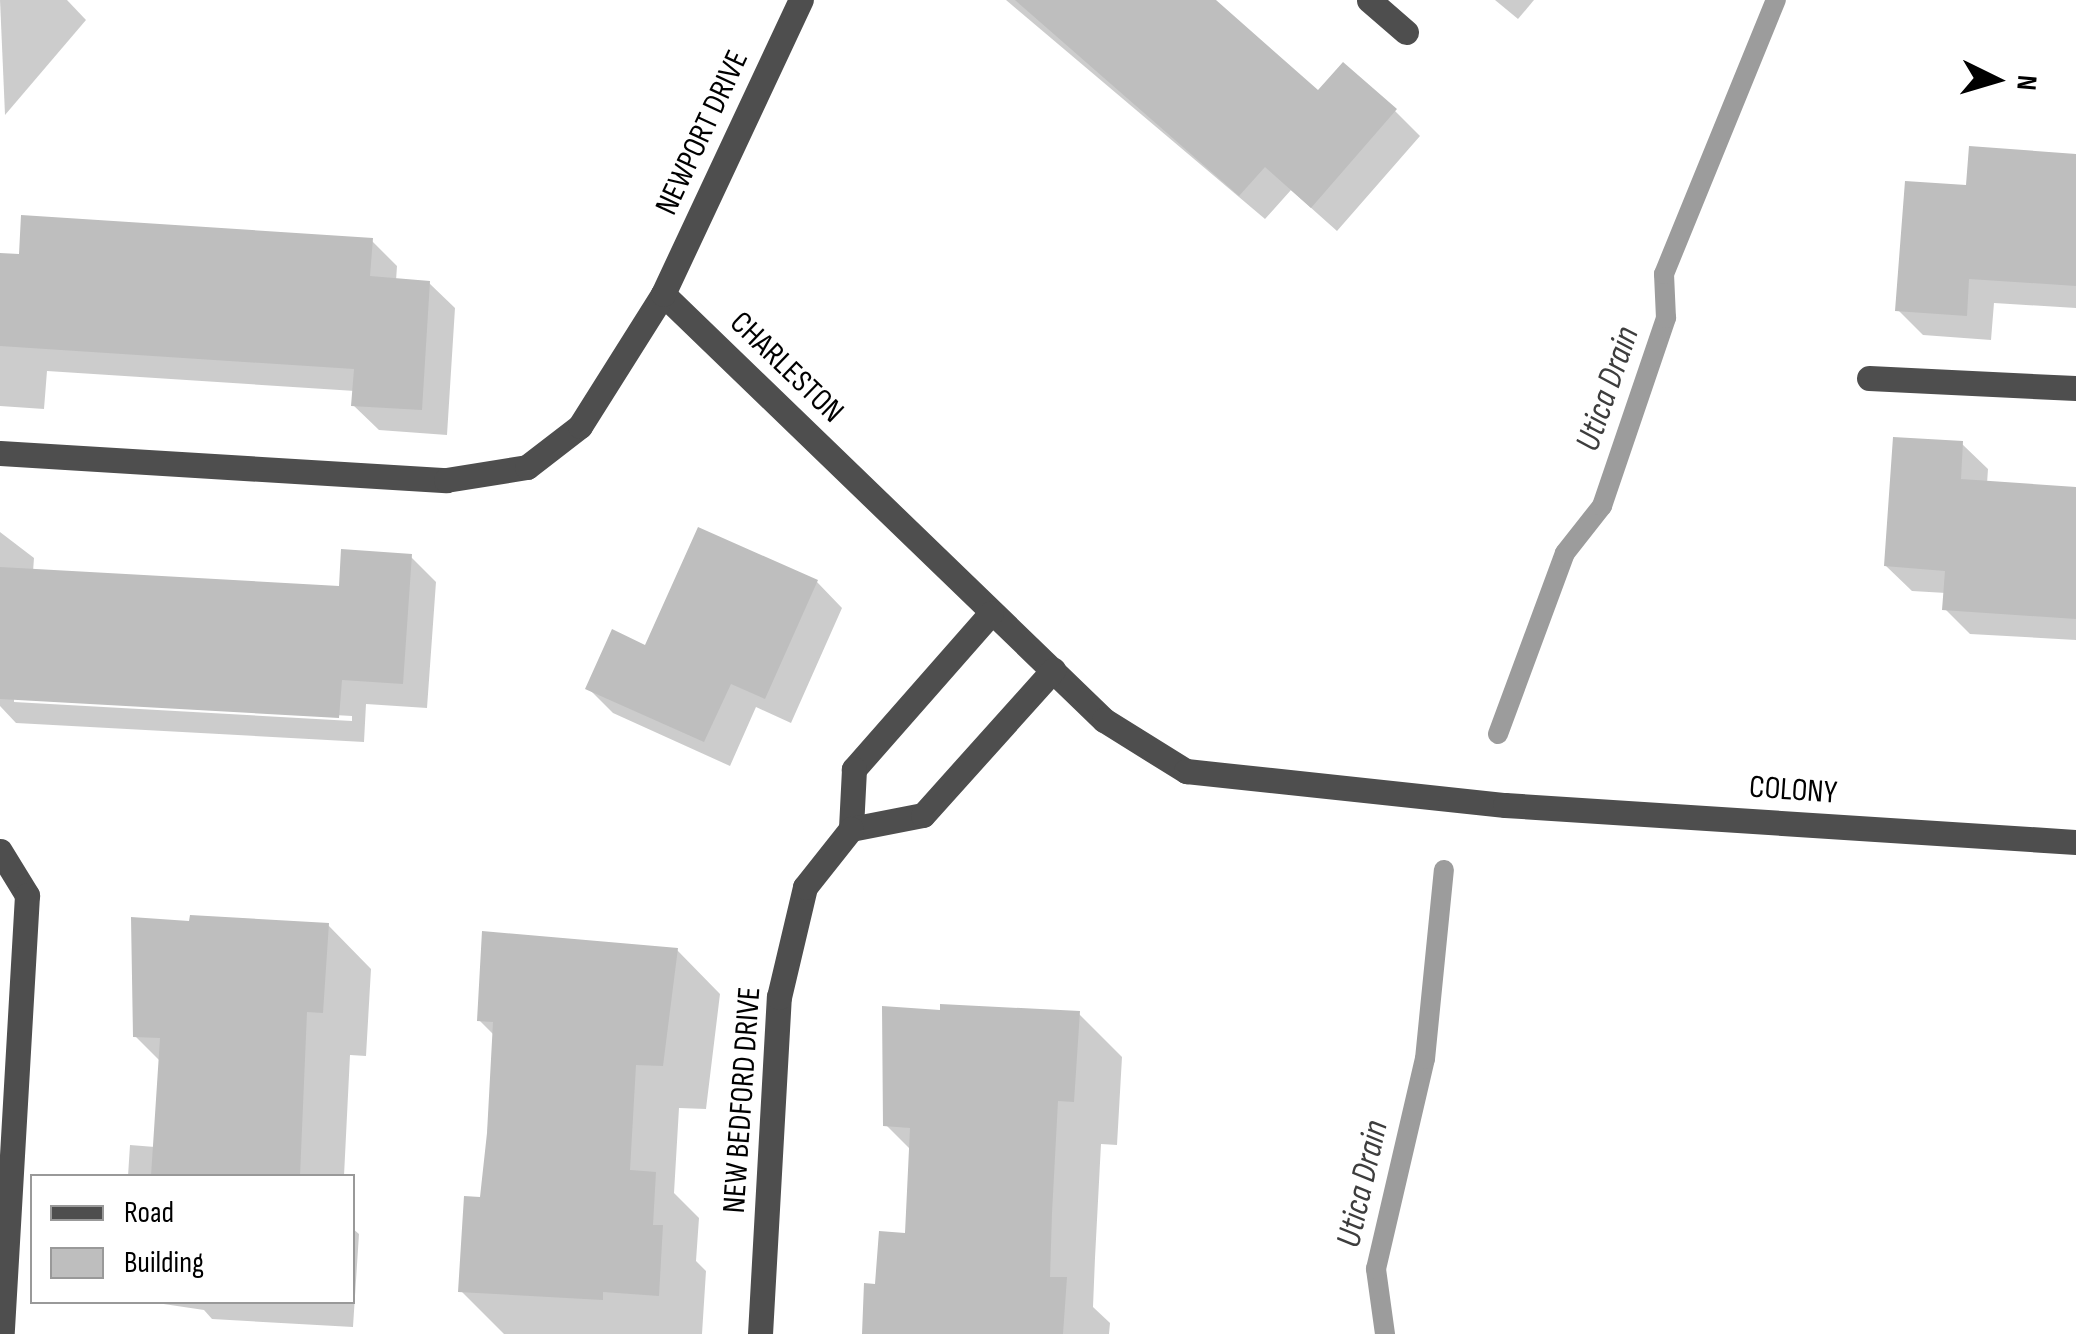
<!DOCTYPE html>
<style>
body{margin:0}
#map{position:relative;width:2076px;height:1334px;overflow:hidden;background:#fff;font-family:"Sofia Sans Condensed",sans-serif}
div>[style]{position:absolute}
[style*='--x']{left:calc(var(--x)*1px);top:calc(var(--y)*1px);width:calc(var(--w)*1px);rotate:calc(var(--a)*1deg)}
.shadow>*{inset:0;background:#0003}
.stream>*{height:20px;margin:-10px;padding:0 10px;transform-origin:10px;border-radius:10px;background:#9c9c9c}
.building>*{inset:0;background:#bebebe}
.minor>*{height:25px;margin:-12.5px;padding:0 12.5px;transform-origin:12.5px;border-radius:12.5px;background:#4e4e4e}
span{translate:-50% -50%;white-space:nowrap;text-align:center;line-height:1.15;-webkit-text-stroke:10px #fff;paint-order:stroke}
.street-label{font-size:32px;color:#000}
.water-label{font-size:35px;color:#3d3d3d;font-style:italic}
.legend{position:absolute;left:30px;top:1174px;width:325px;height:130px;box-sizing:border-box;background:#fff;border:2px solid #999;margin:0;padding:12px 18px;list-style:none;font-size:30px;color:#000}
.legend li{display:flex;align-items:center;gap:20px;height:50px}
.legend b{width:50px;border:2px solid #999}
.north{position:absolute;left:1946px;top:30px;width:100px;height:100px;-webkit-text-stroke:8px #fff;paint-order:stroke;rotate:95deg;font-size:28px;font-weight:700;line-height:40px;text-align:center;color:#000}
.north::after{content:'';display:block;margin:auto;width:35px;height:45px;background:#000;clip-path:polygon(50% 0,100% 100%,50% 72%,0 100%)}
</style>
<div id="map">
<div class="shadow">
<div style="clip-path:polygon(0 0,67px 0,86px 20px,5px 115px)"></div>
<div style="clip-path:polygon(1006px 0,1207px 0,1318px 94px,1395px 111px,1420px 136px,1337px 231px,1291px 190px,1265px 219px)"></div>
<div style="clip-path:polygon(1495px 0,1534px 0,1518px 19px)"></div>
<div style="clip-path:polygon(2076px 156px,2076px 308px,1994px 303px,1991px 340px,1923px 335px,1898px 310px,1968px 188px)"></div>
<div style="clip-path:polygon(372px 241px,397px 266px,396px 281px,429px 283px,455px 308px,447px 435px,379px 430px,353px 405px,355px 391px,47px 371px,44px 409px,0 406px,0 255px)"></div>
<div style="clip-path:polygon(1962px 444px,1988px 469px,1987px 484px,2076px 490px,2076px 640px,1970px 634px,1945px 609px,1946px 593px,1912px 591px,1886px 566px)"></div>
<div style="clip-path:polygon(evenodd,0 532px,34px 558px,33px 572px,342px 589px,411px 557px,436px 582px,427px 708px,366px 704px,364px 742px,16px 723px,0 706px,0 532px,14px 697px,352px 716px,352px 721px,14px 702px,14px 697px)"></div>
<div style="clip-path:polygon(817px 582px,842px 608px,791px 723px,756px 707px,730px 766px,613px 713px,588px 688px,646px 648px)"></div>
<div style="clip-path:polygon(328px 925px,371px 969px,366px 1056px,350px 1055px,344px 1176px,128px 1176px,130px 1145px,155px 1147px,161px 1062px,135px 1036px)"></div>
<div style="clip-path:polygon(677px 950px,720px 994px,706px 1109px,679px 1108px,674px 1193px,699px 1218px,696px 1261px,706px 1271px,702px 1334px,504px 1334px,461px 1291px,483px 1200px,494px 1035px,479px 1020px)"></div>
<div style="clip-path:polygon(1079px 1014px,1122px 1057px,1117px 1145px,1101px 1144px,1095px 1258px,1093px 1307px,1110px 1323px,1109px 1334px,864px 1334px,907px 1235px,911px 1150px,886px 1125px)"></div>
<div style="clip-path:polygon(352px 1228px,359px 1234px,353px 1327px,212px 1319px,204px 1310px,150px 1302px,352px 1302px)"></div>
</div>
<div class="stream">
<div style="--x:1498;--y:734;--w:193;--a:-69.7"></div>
<div style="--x:1565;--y:553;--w:60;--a:-51.8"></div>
<div style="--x:1602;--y:506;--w:199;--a:-71.2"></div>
<div style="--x:1666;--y:318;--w:44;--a:-92.6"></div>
<div style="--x:1664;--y:274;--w:296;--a:-67.8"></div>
<div style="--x:1385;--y:1334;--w:66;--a:-97.9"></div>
<div style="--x:1376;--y:1269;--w:216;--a:-76.9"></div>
<div style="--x:1425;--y:1059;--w:190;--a:-84.3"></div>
</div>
<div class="building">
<div style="clip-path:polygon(1015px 0,1216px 0,1318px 90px,1343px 62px,1397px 109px,1311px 208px,1265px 167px,1239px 196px)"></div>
<div style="clip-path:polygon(1969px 146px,2076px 154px,2076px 286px,1969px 279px,1967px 316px,1895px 311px,1905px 181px,1966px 185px)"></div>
<div style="clip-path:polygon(21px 215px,373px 238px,370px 276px,430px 281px,422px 410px,351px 406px,354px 369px,0 346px,0 253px,19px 254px)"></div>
<div style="clip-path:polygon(1893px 437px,1963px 441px,1961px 479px,2076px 487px,2076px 619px,1942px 610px,1945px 571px,1884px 566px)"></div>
<div style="clip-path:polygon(698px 527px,818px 580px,765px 699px,731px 684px,704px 742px,585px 689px,612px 629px,645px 645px)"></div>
<div style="clip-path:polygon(341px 549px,412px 554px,403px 684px,342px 680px,339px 718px,0 699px,0 567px,339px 586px)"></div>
<div style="clip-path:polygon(190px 915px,329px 923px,323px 1013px,307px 1012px,300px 1176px,151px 1176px,160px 1038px,133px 1037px,131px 917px,189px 921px)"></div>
<div style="clip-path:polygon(482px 931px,678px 948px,663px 1066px,636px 1065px,630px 1170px,656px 1172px,653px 1225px,663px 1225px,659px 1296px,603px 1292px,603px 1300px,458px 1292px,464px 1196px,480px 1197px,487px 1133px,493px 1022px,477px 1021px)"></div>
<div style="clip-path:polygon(940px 1004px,1080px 1011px,1074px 1102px,1058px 1101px,1052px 1213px,1050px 1277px,1067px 1277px,1063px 1334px,862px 1334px,864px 1283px,875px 1284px,879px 1231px,905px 1233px,910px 1128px,883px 1126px,882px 1006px,940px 1010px)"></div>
</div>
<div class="minor">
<div style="--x:1369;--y:0;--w:49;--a:40.9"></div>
<div style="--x:663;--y:294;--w:613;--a:44.01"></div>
<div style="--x:1104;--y:720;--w:97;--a:31.9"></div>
<div style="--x:1186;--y:771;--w:321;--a:6.1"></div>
<div style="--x:1505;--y:805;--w:572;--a:3.71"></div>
<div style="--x:1869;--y:378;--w:207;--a:2.8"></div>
<div style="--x:0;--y:453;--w:447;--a:3.5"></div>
<div style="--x:446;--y:480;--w:82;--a:-9.1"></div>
<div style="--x:527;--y:467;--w:67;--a:-37.7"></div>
<div style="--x:580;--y:426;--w:156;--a:-57.8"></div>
<div style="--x:663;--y:294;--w:325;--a:-64.9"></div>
<div style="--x:991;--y:613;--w:208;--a:131.3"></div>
<div style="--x:854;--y:769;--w:60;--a:92.9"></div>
<div style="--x:851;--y:829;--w:73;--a:-11"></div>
<div style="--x:923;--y:815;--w:195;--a:-48.1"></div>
<div style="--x:0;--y:851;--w:52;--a:58.5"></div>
<div style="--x:27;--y:895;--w:440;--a:93.3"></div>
<div style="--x:760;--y:1334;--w:338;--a:-86.8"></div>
<div style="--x:779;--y:997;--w:113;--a:-76.7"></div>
<div style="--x:805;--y:887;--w:74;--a:-51.6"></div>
</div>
<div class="street-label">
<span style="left:703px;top:133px;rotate:-65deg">NEWPORT DRIVE</span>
<span style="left:786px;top:368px;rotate:44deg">CHARLESTON</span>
<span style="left:1793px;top:791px;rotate:4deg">COLONY</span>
<span style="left:743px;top:1100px;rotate:-86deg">NEW BEDFORD DRIVE</span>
</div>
<div class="water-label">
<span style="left:1608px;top:389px;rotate:-71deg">Utica Drain</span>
<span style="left:1363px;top:1184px;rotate:-77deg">Utica Drain</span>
</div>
<ul class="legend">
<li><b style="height:12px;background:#4e4e4e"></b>Road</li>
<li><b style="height:28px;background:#bebebe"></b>Building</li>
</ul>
<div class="north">N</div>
</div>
